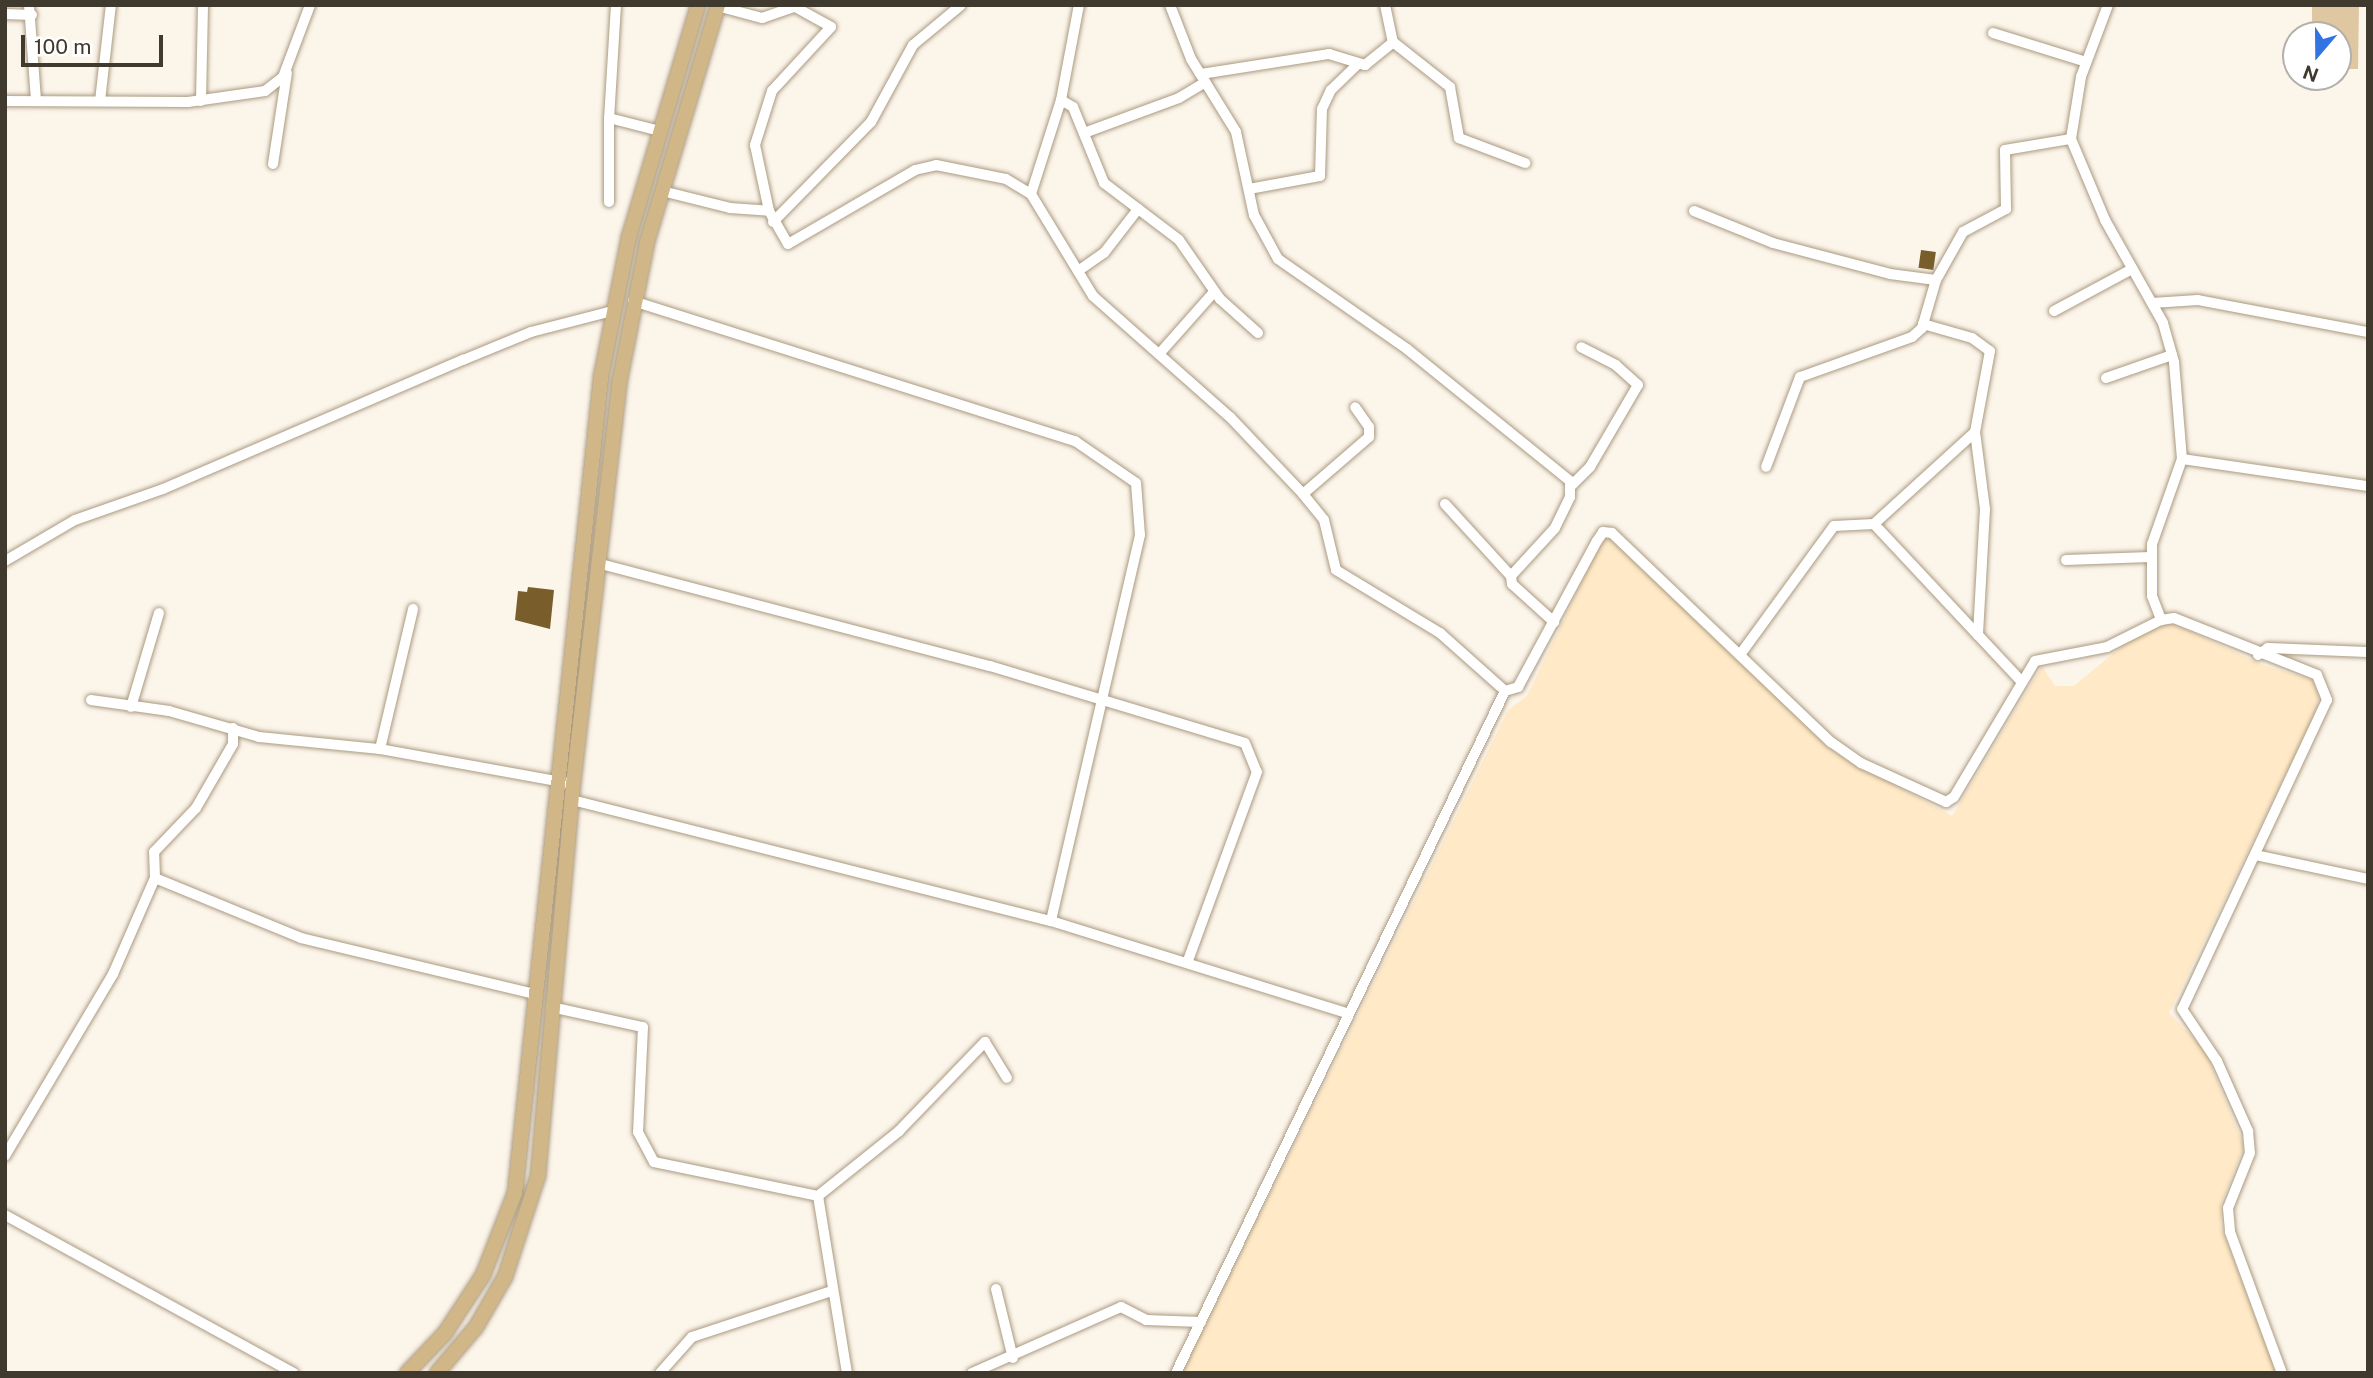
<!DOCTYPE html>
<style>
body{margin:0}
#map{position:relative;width:2373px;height:1378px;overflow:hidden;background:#fcf5ea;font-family:"Public Sans",sans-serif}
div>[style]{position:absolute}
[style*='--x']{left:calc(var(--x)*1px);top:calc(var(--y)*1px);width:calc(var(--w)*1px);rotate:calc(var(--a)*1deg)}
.built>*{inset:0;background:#ffe9c6}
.green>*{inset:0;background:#dec7a1}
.building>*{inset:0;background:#795d2b;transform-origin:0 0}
.roads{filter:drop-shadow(0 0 2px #aa9a80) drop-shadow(0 0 2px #aa9a80)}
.minor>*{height:10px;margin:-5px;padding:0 5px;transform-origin:5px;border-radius:5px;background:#fff}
.major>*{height:14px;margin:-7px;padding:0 7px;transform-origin:7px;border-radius:7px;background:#d1b787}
span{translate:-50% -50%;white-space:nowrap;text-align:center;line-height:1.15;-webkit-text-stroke:7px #fff;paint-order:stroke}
.frame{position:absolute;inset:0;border:7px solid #40392e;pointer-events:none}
.north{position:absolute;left:2282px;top:21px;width:70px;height:70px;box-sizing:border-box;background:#fff;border:2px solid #b3b0ab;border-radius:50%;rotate:200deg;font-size:19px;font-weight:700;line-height:28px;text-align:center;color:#40392e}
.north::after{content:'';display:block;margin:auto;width:24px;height:32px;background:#3275e2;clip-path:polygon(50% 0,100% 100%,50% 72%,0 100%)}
.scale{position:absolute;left:21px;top:35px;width:142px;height:32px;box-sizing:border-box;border:4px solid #40392e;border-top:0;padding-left:9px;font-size:21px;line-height:24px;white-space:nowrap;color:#40392e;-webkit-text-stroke:5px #fff;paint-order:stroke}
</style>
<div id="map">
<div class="built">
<div style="clip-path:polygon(1612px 538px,1833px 751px,1952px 816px,2042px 666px,2055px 686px,2074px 686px,2128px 641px,2169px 622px,2263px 665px,2313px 680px,2319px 694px,2316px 711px,2169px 1013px,2205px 1050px,2244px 1146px,2221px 1204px,2221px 1227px,2277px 1373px,1182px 1373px,1508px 710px,1527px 696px,1601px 542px)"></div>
</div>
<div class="green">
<div style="clip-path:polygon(2312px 5px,2359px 5px,2358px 69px,2338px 69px,2338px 35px,2312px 35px)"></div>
</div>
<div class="building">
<div style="left:1921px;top:250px;width:15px;height:18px;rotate:8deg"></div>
<div style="clip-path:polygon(528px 587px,554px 590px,550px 629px,515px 620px,518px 591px,527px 592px)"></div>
</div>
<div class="roads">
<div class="minor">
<div style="--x:29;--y:5;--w:96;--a:85.8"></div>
<div style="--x:616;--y:5;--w:113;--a:93.5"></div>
<div style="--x:609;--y:118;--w:53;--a:14.3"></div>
<div style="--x:1170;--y:5;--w:58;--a:68.7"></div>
<div style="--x:1191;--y:59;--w:86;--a:58.3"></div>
<div style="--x:1236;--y:132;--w:85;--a:77.8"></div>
<div style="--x:1254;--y:215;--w:50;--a:61.4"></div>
<div style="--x:1278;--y:259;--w:157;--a:34.9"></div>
<div style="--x:1407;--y:349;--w:210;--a:39"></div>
<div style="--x:1570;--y:481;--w:16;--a:90"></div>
<div style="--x:1570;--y:497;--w:34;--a:116"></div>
<div style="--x:1555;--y:528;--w:65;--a:132.5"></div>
<div style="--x:1511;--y:576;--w:8;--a:83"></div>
<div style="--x:1512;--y:584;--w:57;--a:42.1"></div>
<div style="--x:1385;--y:5;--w:38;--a:78"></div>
<div style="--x:1393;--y:42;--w:73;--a:38.3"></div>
<div style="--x:1450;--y:87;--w:52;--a:80"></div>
<div style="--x:1459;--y:138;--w:71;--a:20.7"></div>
<div style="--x:2108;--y:5;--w:77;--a:110.6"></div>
<div style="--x:2081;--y:77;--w:63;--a:99.2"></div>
<div style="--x:2071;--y:139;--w:88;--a:67.2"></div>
<div style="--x:2105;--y:220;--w:118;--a:60.6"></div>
<div style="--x:2163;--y:323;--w:41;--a:74.2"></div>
<div style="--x:2174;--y:362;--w:97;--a:85.3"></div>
<div style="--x:2182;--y:459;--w:90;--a:109.4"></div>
<div style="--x:2152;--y:544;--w:52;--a:90"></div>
<div style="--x:2152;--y:596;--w:26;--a:69"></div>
<div style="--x:2161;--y:620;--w:13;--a:-9"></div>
<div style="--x:2174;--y:618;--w:154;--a:21.7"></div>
<div style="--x:2317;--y:675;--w:27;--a:68"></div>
<div style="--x:2327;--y:700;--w:341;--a:115.1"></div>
<div style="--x:2182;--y:1009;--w:63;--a:56.1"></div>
<div style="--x:2217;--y:1061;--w:77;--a:66.1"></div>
<div style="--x:2248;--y:1131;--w:22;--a:85"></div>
<div style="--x:2250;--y:1153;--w:59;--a:111.8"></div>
<div style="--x:2228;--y:1208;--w:24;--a:85"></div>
<div style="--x:2230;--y:1232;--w:150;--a:69.8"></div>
<div style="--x:717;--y:6;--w:47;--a:14.9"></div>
<div style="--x:762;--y:18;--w:39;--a:-19"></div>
<div style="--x:797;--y:8;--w:39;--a:29"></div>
<div style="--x:831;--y:27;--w:87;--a:132.7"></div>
<div style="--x:772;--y:91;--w:57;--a:107.5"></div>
<div style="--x:755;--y:145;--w:67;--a:78"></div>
<div style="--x:769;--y:211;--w:38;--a:60"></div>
<div style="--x:788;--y:244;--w:147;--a:-30.2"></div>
<div style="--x:915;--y:170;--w:22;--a:-13"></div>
<div style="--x:936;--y:165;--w:71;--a:11.3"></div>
<div style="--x:1006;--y:179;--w:29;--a:31"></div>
<div style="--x:1031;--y:194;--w:119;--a:58.7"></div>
<div style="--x:1093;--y:296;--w:183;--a:41.5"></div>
<div style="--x:1230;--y:417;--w:106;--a:46.5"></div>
<div style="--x:1303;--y:494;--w:33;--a:51"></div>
<div style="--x:1324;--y:520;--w:51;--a:76.5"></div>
<div style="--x:1336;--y:570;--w:122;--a:31.2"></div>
<div style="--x:1440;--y:633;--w:87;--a:41.7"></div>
<div style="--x:1505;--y:691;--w:14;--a:-17"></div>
<div style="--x:1518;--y:687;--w:166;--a:-61.6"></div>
<div style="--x:1597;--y:541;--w:11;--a:-56"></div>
<div style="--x:1603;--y:532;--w:9;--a:6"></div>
<div style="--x:1612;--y:533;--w:303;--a:43.7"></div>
<div style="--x:1831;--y:742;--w:37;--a:35"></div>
<div style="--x:1861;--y:763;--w:94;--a:24.6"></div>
<div style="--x:1946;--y:802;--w:9;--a:-32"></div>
<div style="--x:1954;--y:797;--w:158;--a:-59.2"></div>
<div style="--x:2035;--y:661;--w:73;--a:-11"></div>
<div style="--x:2107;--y:647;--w:60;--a:-26.6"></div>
<div style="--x:5;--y:14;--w:27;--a:2"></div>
<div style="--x:1993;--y:33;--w:97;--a:17.3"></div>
<div style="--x:1201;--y:74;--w:130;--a:-8.9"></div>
<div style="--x:1329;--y:54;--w:38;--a:17"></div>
<div style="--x:1365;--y:65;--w:36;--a:-39"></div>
<div style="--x:1061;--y:100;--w:14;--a:30"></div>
<div style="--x:1073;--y:107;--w:82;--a:67.8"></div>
<div style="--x:1104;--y:183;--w:94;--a:37.2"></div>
<div style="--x:1179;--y:240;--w:72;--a:55.2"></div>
<div style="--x:1220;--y:299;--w:51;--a:41.8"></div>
<div style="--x:5;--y:101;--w:183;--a:0.3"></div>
<div style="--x:188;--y:102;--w:78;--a:-8.1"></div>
<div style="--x:265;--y:91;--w:23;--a:-38"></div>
<div style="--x:283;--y:77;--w:77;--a:-69.4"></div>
<div style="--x:100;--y:101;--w:97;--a:-83.5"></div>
<div style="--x:201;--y:101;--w:96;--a:-88.8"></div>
<div style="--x:1084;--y:133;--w:101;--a:-20.2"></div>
<div style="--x:1179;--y:98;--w:31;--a:-31"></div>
<div style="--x:273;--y:164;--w:92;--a:-81.3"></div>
<div style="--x:1249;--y:189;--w:72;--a:-10.4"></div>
<div style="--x:1320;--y:176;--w:67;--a:-88.3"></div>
<div style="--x:1322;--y:109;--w:21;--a:-65"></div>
<div style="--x:1331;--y:90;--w:36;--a:-44"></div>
<div style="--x:662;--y:191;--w:70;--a:14"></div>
<div style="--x:730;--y:208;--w:39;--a:4"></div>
<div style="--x:1031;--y:194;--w:99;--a:-72.3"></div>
<div style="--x:1061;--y:100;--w:97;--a:-79.3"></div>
<div style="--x:609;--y:202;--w:84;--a:-90"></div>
<div style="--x:1694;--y:211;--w:85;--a:22.1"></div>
<div style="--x:1773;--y:243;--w:121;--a:14.8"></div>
<div style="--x:1890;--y:274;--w:46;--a:7.4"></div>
<div style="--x:1936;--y:280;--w:50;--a:106.3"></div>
<div style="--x:1922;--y:328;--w:13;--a:138"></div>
<div style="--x:1912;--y:337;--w:119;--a:160.3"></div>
<div style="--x:1800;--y:377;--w:96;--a:110.7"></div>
<div style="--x:773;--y:222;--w:140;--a:-45.6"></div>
<div style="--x:871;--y:122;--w:88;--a:-61.4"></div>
<div style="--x:913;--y:45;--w:62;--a:-39.8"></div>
<div style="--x:1078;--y:271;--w:32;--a:-35"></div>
<div style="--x:1104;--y:253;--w:56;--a:-52.3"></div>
<div style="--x:1936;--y:280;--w:55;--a:-60.6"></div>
<div style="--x:1963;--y:232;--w:49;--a:-28.1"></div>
<div style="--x:2006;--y:209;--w:59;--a:-91"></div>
<div style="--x:2005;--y:150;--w:67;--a:-9.5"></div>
<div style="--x:633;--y:301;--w:464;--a:17.6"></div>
<div style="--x:1075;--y:441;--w:74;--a:34.5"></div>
<div style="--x:1136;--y:483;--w:52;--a:85.6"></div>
<div style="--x:1140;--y:535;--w:396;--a:103"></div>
<div style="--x:2152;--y:303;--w:46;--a:-3.7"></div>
<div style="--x:2198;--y:300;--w:173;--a:10.7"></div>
<div style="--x:2054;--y:311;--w:89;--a:-28.3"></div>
<div style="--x:1923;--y:324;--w:51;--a:15.9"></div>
<div style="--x:1972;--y:338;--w:22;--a:36"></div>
<div style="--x:1990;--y:351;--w:82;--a:100.5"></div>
<div style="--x:1975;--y:432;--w:78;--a:82.6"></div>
<div style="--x:1985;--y:509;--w:126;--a:93.2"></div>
<div style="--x:1978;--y:635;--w:64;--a:46.9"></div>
<div style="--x:1160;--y:353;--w:81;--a:-48.5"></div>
<div style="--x:2106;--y:378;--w:70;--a:-19.2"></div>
<div style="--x:1975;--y:432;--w:137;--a:137.7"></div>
<div style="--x:1874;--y:524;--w:152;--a:46.9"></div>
<div style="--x:2182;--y:459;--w:188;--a:8.3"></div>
<div style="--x:1571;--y:486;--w:27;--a:-45"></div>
<div style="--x:1590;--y:467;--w:95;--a:-59.7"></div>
<div style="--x:1638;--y:385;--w:30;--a:-138"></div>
<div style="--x:1616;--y:365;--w:39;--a:-153"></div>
<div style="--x:1303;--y:494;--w:87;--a:-40.8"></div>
<div style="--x:1369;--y:437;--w:10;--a:-90"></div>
<div style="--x:1369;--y:427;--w:24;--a:-125"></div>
<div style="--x:1445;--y:504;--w:98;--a:47.5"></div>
<div style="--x:2066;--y:560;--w:84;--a:-2"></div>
<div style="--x:5;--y:561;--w:81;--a:-30.4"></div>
<div style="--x:75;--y:520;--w:93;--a:-19.4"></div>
<div style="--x:163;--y:489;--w:327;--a:-23.3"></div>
<div style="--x:463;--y:360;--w:74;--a:-22.4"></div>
<div style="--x:531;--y:332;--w:84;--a:-14.5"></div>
<div style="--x:597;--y:563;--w:406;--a:14.7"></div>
<div style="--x:990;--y:666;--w:266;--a:16.8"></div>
<div style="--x:1245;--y:743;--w:31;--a:68"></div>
<div style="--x:1257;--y:772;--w:203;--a:110.1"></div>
<div style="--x:1742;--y:652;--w:156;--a:-53.9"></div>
<div style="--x:1834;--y:526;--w:40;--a:-2.9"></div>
<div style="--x:2258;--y:655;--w:12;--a:-35"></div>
<div style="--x:2268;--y:648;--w:100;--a:2.3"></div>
<div style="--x:91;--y:700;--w:79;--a:8"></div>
<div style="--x:169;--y:711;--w:94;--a:16.1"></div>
<div style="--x:259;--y:737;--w:122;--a:5.7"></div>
<div style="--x:380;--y:749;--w:196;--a:10.3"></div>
<div style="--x:131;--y:707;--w:98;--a:-73.4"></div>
<div style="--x:380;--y:749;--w:144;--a:-76.7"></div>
<div style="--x:572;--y:800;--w:494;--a:14.2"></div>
<div style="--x:1051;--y:921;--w:312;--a:17.3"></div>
<div style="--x:2255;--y:855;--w:116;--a:12"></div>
<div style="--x:155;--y:878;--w:158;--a:22.3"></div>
<div style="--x:301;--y:938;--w:240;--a:13.5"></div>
<div style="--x:551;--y:1007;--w:94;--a:12.3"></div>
<div style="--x:643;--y:1027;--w:105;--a:92.7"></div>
<div style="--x:638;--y:1132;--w:34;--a:62"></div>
<div style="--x:654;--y:1162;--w:167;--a:11.7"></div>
<div style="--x:818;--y:1196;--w:104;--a:-38.7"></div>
<div style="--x:899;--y:1131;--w:124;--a:-46"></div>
<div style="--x:985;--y:1042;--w:42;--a:58.6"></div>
<div style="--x:5;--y:1156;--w:212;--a:-59.3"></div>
<div style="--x:113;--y:974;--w:105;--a:-66.4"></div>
<div style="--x:155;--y:878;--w:26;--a:-92"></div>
<div style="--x:154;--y:852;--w:61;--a:-46.3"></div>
<div style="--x:196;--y:808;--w:74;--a:-60"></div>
<div style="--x:233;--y:744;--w:16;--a:-90"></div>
<div style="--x:818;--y:1196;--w:179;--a:80.7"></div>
<div style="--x:5;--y:1215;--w:329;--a:28.7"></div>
<div style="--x:996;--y:1289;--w:71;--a:76.2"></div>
<div style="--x:660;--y:1373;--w:48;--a:-48.4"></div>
<div style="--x:692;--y:1337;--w:147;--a:-18.2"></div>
<div style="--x:972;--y:1373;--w:163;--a:-23.9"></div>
<div style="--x:1121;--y:1307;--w:28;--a:27"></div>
<div style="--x:1146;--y:1320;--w:55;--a:2.1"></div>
<div style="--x:1176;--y:1373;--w:757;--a:-64.25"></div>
</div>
<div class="major">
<div style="--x:407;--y:1373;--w:55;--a:-46.5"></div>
<div style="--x:445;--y:1333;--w:69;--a:-56.8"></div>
<div style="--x:483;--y:1275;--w:88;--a:-68.7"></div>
<div style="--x:515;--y:1193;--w:821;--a:-83.98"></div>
<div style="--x:601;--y:377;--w:143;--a:-78.7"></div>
<div style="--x:629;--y:237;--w:242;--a:-73.4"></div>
<div style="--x:437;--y:1373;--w:60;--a:-49.7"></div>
<div style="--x:476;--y:1327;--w:58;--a:-59.9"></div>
<div style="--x:505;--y:1277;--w:106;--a:-71.9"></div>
<div style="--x:538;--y:1176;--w:394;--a:-84.9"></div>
<div style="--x:573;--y:784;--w:403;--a:-83.4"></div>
<div style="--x:619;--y:384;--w:145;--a:-78.8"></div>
<div style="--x:647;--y:242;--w:247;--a:-73.3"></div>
</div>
</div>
<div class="frame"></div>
<div class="north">N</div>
<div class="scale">100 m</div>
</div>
